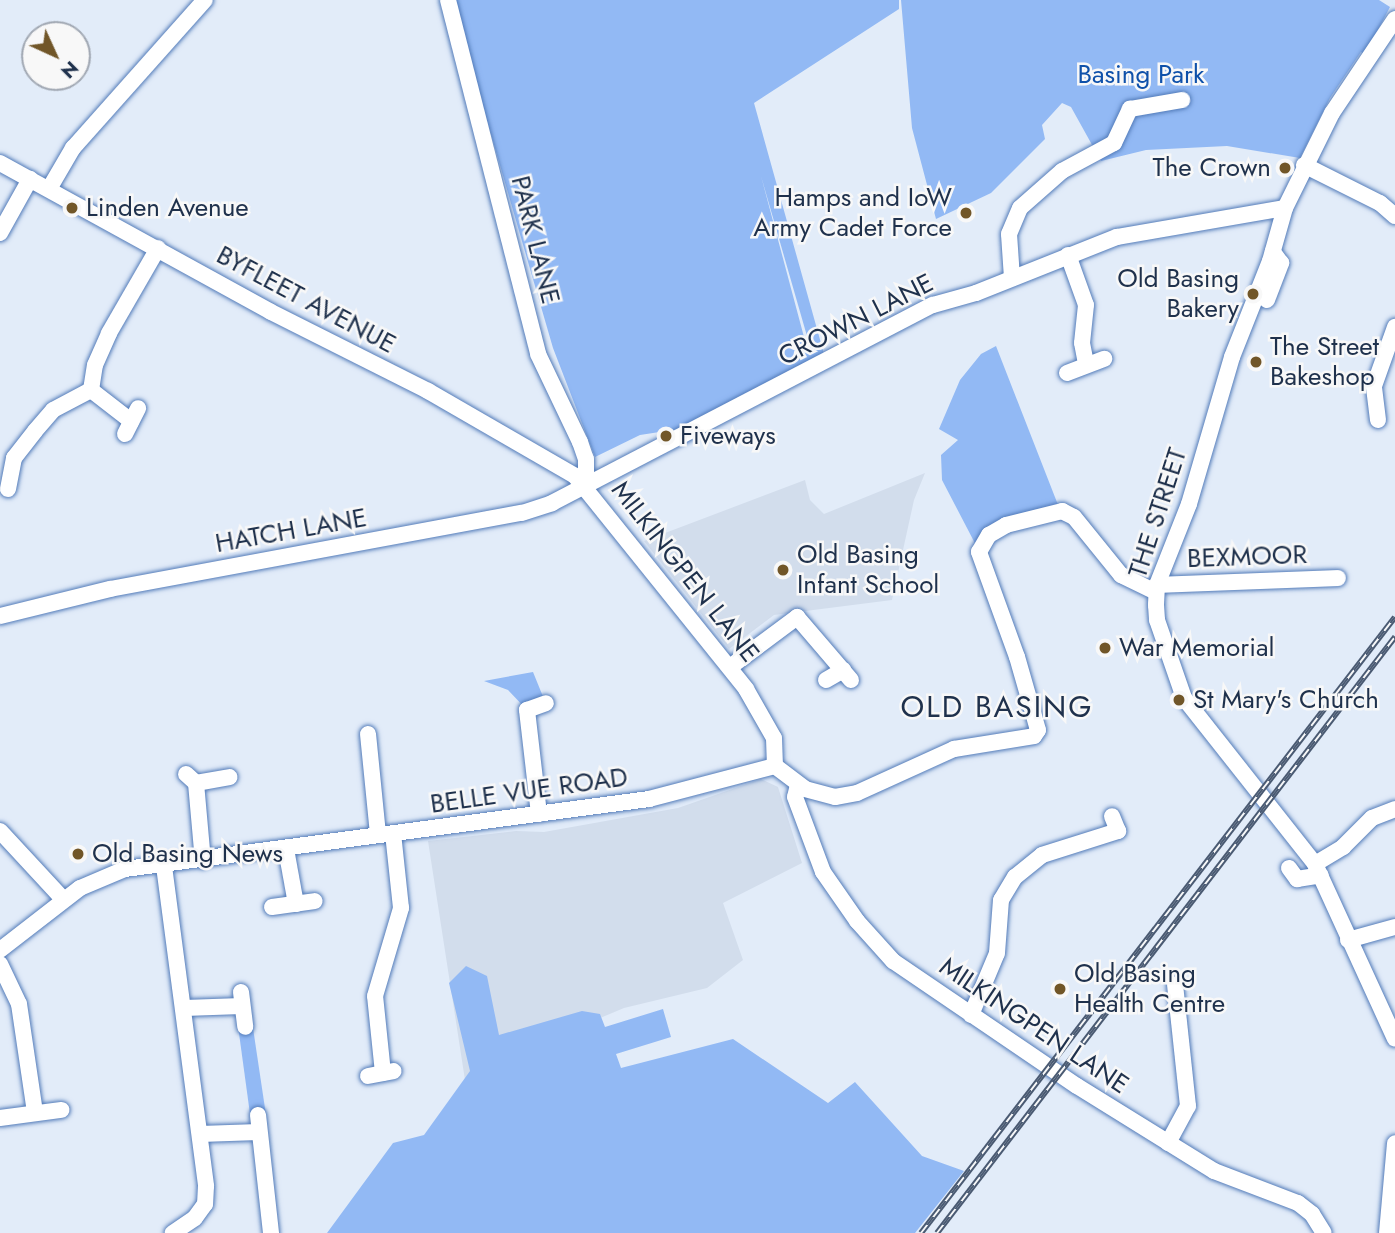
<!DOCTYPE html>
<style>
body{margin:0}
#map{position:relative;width:1395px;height:1233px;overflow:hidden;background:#e2ecf9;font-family:Jost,sans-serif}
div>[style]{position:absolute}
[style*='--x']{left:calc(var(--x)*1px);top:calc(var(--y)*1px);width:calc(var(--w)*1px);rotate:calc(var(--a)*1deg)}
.built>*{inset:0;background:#d2ddec}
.green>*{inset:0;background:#92b9f4}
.roads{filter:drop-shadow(0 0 2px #527bb9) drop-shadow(0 0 2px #527bb9)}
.minor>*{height:16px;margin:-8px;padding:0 8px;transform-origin:8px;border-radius:8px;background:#fff}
.rail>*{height:6px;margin-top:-3px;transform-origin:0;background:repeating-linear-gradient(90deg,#f8f8f8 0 10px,#4a5a72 0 20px);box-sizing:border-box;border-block:2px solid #4a5a72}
.dots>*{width:19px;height:19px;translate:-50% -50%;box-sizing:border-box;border:4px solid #f8f8f8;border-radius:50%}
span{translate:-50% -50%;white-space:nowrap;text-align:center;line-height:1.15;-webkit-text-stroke:5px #f8f8f8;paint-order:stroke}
.park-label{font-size:26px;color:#0f51aa}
.poi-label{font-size:26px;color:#1f314c}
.right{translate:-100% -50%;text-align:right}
.left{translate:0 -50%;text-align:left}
.street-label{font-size:26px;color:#1f314c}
.quarter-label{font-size:30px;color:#1f314c;letter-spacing:2px}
.north{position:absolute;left:21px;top:21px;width:70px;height:70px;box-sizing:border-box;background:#f8f8f8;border:2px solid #a1a8b3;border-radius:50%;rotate:135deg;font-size:19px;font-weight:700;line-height:28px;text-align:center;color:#1f314c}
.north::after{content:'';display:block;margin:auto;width:24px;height:32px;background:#715628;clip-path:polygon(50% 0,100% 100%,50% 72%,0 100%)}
</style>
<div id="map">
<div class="built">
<div style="clip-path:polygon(925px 473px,914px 500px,892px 600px,774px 615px,729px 649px,644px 541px,805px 480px,810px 500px,824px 514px)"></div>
<div style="clip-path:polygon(761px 779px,778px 787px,802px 863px,723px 903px,743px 960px,707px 988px,624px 1008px,500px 1060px,465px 1080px,428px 841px,516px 831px,544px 832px,678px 808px)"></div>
</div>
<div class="green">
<div style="clip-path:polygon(evenodd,452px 0,899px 0,899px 9px,754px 103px,824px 354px,679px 429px,640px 435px,595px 457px,553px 348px,452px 0,761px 176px,811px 350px,808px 352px,761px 176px)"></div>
<div style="clip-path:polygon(901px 0,1379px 0,1390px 7px,1365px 54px,1361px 52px,1330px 98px,1300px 158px,1227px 146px,1146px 150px,1101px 161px,1071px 107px,1062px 103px,1042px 125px,1045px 139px,991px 193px,936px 219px,912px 128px)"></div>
<div style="clip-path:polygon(996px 346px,1060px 510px,1034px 514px,979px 551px,942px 480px,941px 455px,958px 440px,939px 429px,960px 380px,981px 354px)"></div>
<div style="clip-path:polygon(533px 672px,546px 704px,527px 710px,508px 690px,484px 681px)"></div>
<div style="clip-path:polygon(466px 966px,487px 976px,499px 1035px,582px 1011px,600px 1014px,605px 1027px,663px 1009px,671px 1037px,616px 1054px,621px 1068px,733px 1039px,828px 1103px,855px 1082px,922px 1156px,964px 1171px,915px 1233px,327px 1233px,393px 1143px,424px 1135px,470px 1071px,449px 983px)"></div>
<div style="clip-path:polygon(238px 1026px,253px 1028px,266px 1115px,250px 1114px)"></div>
</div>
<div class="roads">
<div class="minor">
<div style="--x:448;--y:0;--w:365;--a:75.7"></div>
<div style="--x:538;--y:354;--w:98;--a:64.5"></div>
<div style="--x:580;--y:442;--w:18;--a:71"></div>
<div style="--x:586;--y:459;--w:26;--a:90"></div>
<div style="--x:1395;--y:19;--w:113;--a:123.8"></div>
<div style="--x:1332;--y:113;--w:106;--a:116.3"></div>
<div style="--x:1285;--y:208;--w:55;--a:105.8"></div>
<div style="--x:1270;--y:261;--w:103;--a:111.6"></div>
<div style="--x:1232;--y:357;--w:153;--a:106.3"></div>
<div style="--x:1189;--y:504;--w:87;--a:111.6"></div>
<div style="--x:1157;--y:585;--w:20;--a:93"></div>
<div style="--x:1156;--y:605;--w:15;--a:86"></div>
<div style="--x:1157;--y:620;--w:83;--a:70.9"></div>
<div style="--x:1184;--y:698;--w:211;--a:51.7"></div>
<div style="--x:1315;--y:864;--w:192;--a:65.4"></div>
<div style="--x:0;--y:163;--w:309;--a:28.8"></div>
<div style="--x:271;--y:312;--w:176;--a:26.7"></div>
<div style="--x:428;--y:391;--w:170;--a:30"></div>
<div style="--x:575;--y:476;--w:273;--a:51.2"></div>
<div style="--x:746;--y:689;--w:56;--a:60.3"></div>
<div style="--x:774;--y:738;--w:28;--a:88"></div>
<div style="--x:1304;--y:165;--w:85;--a:26.6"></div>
<div style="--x:1380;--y:203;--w:20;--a:41"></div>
<div style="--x:49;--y:189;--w:48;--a:-59.7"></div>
<div style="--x:73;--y:148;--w:198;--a:-48.3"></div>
<div style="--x:0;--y:233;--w:62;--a:-60.9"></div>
<div style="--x:1068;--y:255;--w:53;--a:70.2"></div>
<div style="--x:1086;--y:305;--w:38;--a:96"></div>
<div style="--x:1082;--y:343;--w:20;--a:79"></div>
<div style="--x:1012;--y:278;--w:44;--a:-93.9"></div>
<div style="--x:1009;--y:234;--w:28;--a:-67"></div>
<div style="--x:1020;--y:208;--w:56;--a:-41.4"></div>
<div style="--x:1062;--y:171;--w:59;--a:-28.3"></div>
<div style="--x:1114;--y:143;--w:38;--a:-65"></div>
<div style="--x:1130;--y:109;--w:53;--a:-9.8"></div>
<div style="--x:1267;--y:300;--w:40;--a:-69"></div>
<div style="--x:1281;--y:263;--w:14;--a:-126"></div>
<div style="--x:1067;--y:373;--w:40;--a:-21"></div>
<div style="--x:91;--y:390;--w:51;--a:37.8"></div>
<div style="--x:1378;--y:420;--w:34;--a:-97"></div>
<div style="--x:1374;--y:386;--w:63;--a:-70.4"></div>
<div style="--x:125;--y:434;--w:29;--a:-63"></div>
<div style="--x:8;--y:489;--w:32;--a:-79"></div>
<div style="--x:14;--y:458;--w:34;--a:-52"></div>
<div style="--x:35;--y:431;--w:28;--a:-49"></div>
<div style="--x:53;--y:410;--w:43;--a:-27.8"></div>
<div style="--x:91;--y:390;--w:25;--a:-81"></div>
<div style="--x:95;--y:365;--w:35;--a:-66"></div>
<div style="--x:109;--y:333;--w:98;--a:-60"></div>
<div style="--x:1157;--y:585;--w:181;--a:-2.2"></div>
<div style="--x:0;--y:616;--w:113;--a:-13.8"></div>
<div style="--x:110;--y:589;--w:419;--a:-10.5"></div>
<div style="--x:522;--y:513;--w:32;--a:-18"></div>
<div style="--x:552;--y:503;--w:429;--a:-27.5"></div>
<div style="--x:933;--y:305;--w:45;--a:-15.6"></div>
<div style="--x:976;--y:293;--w:152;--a:-21.7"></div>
<div style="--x:1117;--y:237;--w:170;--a:-9.8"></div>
<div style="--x:730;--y:667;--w:84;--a:-36.7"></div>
<div style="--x:797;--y:617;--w:83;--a:49.4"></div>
<div style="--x:826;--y:680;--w:20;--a:-30"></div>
<div style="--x:368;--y:734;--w:100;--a:84.3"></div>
<div style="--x:775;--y:766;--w:38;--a:37"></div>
<div style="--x:805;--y:789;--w:31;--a:15"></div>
<div style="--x:835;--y:797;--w:22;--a:-10"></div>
<div style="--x:857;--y:793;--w:107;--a:-24.4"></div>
<div style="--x:954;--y:749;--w:81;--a:-9.2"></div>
<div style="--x:1034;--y:736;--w:7;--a:-56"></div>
<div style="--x:1038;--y:730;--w:76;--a:-106"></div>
<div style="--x:1017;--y:657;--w:112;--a:-109.9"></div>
<div style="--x:979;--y:552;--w:20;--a:-60"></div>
<div style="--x:989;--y:535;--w:20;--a:-30"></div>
<div style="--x:1006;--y:525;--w:58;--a:-14"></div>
<div style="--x:1062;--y:511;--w:13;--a:27"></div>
<div style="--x:1074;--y:517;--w:75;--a:51"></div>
<div style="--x:1121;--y:575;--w:39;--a:26"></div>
<div style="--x:186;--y:774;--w:13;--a:42"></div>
<div style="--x:196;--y:783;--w:34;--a:-10"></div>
<div style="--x:196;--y:783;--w:78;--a:84.9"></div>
<div style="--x:798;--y:785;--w:12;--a:104"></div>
<div style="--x:795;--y:797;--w:80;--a:69.5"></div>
<div style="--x:823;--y:872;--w:60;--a:55.2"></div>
<div style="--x:857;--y:921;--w:54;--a:48"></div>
<div style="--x:893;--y:961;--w:222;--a:34.2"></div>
<div style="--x:1077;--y:1086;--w:161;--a:31.8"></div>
<div style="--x:1214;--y:1171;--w:90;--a:20.9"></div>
<div style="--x:1298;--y:1203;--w:18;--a:38"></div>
<div style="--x:1312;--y:1214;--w:22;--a:58"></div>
<div style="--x:539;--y:814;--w:105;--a:-96.6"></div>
<div style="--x:527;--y:710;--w:20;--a:-20"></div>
<div style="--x:0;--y:831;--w:93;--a:47.2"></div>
<div style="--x:286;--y:849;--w:56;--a:79.7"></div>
<div style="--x:1315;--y:864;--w:33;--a:-31"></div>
<div style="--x:1343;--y:847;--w:41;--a:-45"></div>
<div style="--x:1372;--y:818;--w:25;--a:-21"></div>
<div style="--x:164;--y:866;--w:323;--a:82.5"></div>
<div style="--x:206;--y:1186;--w:18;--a:93"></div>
<div style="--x:205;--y:1204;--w:17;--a:126"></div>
<div style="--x:195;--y:1218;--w:27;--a:146"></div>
<div style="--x:1289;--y:868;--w:14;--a:54"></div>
<div style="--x:1297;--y:879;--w:24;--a:-9"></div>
<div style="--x:272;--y:907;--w:43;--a:-7.9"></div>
<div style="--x:1348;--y:940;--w:49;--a:-15.5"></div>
<div style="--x:0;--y:950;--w:101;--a:-37.8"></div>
<div style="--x:80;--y:888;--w:49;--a:-22.9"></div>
<div style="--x:125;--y:869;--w:529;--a:-7.61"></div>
<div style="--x:649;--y:799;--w:130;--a:-14.7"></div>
<div style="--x:0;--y:964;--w:44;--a:64.6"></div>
<div style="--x:19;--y:1004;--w:110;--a:81.6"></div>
<div style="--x:241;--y:992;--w:35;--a:83"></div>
<div style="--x:184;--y:1008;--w:58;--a:-2"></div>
<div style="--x:971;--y:1015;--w:67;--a:-67.2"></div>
<div style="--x:997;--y:953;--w:53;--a:-85.7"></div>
<div style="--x:1001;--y:900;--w:27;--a:-59"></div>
<div style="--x:1015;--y:877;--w:35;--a:-39"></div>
<div style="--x:1042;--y:855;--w:80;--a:-17.5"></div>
<div style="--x:1118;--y:831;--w:16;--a:-112"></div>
<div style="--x:383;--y:1073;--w:77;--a:-95.9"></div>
<div style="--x:375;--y:996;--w:92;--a:-73.5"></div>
<div style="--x:401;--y:908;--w:75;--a:-96.1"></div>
<div style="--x:368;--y:1076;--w:26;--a:-11"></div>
<div style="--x:258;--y:1115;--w:119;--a:83.7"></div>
<div style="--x:0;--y:1118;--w:62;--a:-7.5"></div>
<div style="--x:200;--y:1134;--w:59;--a:-1.9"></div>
<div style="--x:1168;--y:1143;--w:42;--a:-61.6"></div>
<div style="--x:1188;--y:1106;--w:122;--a:-96.1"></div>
<div style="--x:1387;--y:1233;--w:90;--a:-84.9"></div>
</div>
</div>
<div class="rail">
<div style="--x:921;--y:1233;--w:777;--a:-52.42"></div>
<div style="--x:937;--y:1233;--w:752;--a:-52.46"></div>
</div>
<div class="dots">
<div style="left:1285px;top:168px;background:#715628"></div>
<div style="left:72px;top:208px;background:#715628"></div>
<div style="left:966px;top:213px;background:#715628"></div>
<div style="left:1253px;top:294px;background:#715628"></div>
<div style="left:1256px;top:362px;background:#715628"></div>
<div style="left:666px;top:436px;background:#715628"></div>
<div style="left:783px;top:570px;background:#715628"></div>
<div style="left:1105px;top:648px;background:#715628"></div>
<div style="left:1179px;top:700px;background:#715628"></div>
<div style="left:78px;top:854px;background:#715628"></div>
<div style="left:1060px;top:989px;background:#715628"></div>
</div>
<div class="park-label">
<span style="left:1141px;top:75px">Basing Park</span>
</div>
<div class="poi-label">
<span class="right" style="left:1271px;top:168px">The Crown</span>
<span class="right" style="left:952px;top:213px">Hamps and IoW<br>Army Cadet Force</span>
<span class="left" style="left:86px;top:208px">Linden Avenue</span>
<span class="right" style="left:1239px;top:294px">Old Basing<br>Bakery</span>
<span class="left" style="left:1270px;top:362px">The Street<br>Bakeshop</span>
<span class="left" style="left:680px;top:436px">Fiveways</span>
<span class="left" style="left:797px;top:570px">Old Basing<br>Infant School</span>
<span class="left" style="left:1119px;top:648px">War Memorial</span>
<span class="left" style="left:1193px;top:700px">St Mary's Church</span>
<span class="left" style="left:92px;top:854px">Old Basing News</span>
<span class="left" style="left:1074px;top:989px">Old Basing<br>Health Centre</span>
</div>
<div class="street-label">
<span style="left:535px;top:240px;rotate:76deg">PARK LANE</span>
<span style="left:306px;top:300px;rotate:28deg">BYFLEET AVENUE</span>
<span style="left:856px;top:320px;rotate:-27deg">CROWN LANE</span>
<span style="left:1158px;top:513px;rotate:-72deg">THE STREET</span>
<span style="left:291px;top:531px;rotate:-10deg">HATCH LANE</span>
<span style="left:1247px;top:557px;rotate:-2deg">BEXMOOR</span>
<span style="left:685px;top:572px;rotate:52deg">MILKINGPEN LANE</span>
<span style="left:529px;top:791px;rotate:-8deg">BELLE VUE ROAD</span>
<span style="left:1034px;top:1026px;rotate:34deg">MILKINGPEN LANE</span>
</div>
<div class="quarter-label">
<span style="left:997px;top:707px">OLD BASING</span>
</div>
<div class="north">N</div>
</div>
